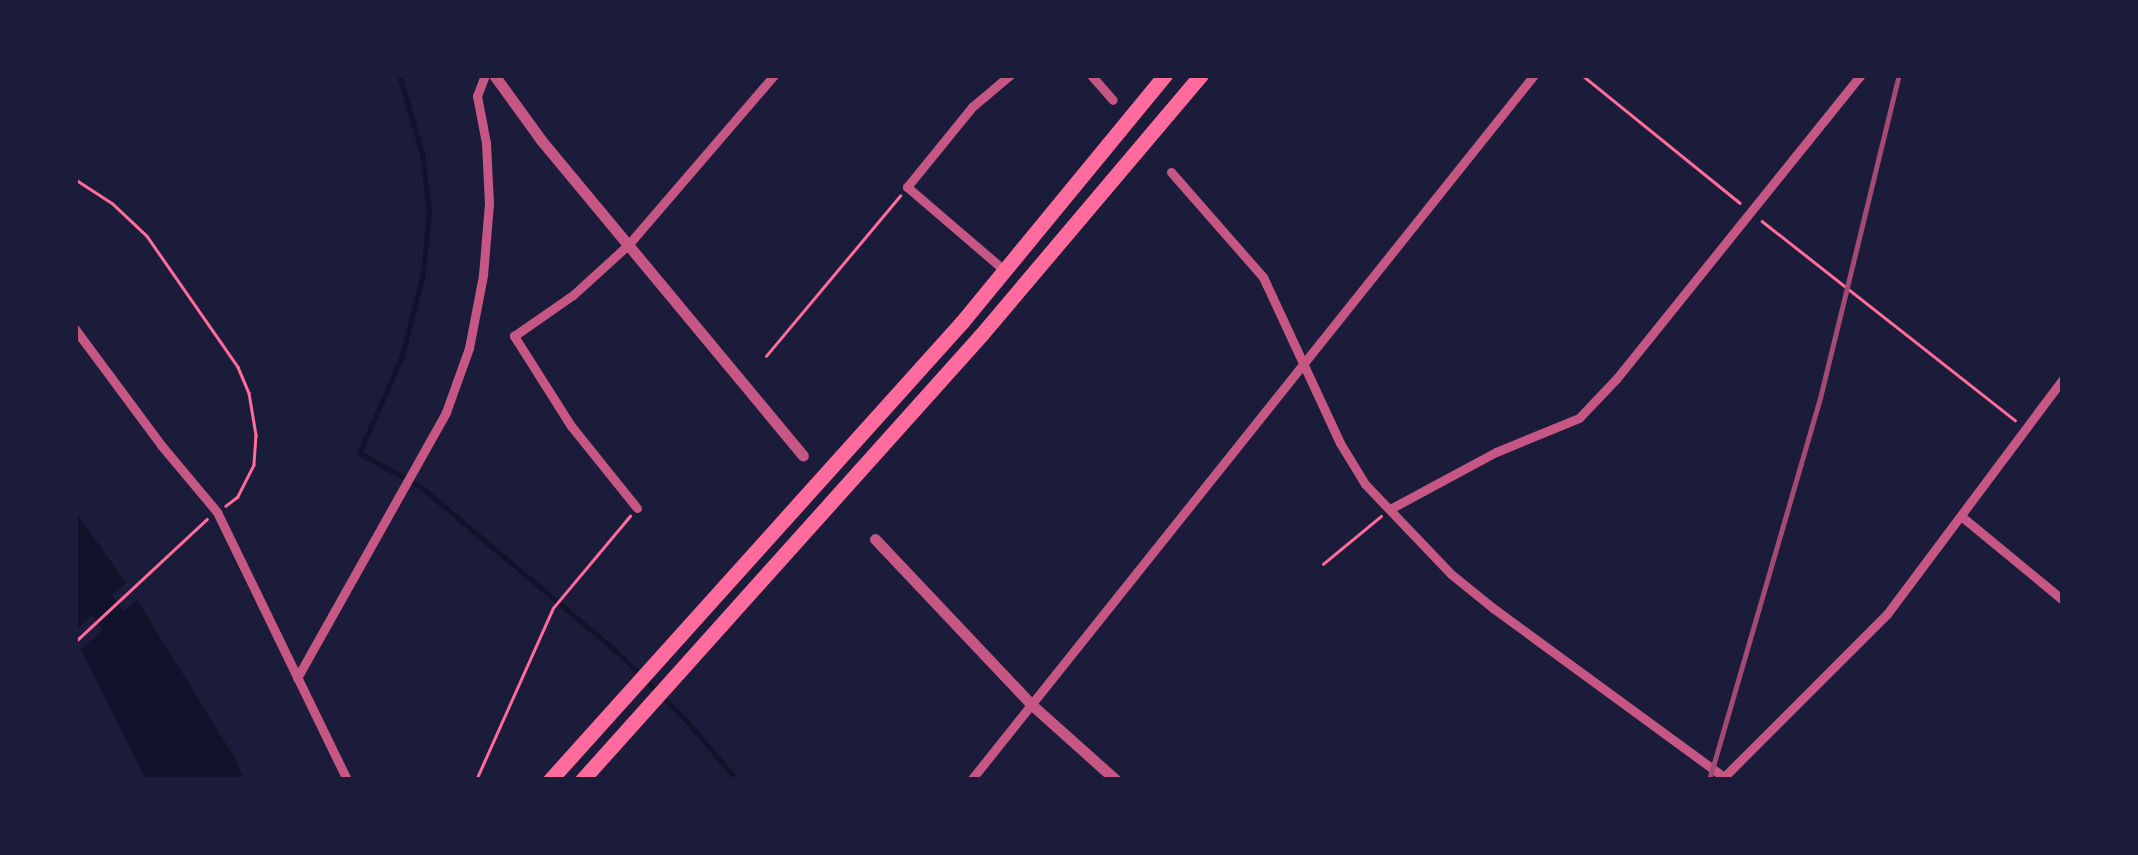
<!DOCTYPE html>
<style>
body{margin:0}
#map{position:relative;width:2138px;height:855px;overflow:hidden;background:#1b1b3a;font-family:"DejaVu Sans",sans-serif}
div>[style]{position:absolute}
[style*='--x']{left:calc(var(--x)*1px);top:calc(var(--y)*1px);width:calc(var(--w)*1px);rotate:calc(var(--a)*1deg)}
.water>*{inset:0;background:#12122b}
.stream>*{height:5px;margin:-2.5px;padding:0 2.5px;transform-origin:2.5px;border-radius:2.5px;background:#12122b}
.river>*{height:28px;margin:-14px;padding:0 14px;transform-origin:14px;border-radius:14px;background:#12122b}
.path>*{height:2.5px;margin:-1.25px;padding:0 1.25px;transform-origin:1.25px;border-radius:1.25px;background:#ff6b9d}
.minor>*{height:9px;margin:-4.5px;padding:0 4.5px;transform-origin:4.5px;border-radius:4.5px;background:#c65784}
.tertiary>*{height:11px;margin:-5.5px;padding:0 5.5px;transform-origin:5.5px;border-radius:5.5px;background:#c65784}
.trunk>*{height:15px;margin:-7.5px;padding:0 7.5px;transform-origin:7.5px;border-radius:7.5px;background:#ff6b9d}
.rail>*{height:5px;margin:-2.5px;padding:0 2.5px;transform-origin:2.5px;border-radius:2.5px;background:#a44b75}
span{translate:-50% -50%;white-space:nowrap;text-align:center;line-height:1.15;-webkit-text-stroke:9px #1b1b3a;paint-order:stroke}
.frame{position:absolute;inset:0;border:78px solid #1b1b3a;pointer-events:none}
</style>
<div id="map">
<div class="water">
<div style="clip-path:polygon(75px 511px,126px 583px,75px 631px)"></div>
<div style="clip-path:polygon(137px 600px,233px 755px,244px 780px,146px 780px,81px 649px)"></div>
</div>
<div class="stream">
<div style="--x:399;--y:75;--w:81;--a:73.6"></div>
<div style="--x:422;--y:153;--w:58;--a:83.1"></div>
<div style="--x:429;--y:211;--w:62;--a:95.5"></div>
<div style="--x:423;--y:273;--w:86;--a:104.2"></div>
<div style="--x:402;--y:356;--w:106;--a:113.9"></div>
<div style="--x:359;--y:453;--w:71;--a:28.7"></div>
<div style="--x:421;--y:487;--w:258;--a:40.1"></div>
<div style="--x:618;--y:653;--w:94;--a:44.6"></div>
<div style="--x:685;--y:719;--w:80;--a:49.6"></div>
</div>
<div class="river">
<div style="--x:75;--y:568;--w:100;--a:53.9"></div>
</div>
<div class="path">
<div style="--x:1582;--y:75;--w:203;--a:39"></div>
<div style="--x:75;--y:179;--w:44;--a:33"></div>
<div style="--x:112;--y:203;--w:48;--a:43.3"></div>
<div style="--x:147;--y:236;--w:160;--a:55.2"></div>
<div style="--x:238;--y:367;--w:28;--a:67"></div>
<div style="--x:249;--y:393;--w:43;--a:80.5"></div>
<div style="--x:256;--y:435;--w:30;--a:94"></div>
<div style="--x:254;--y:465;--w:36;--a:117"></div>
<div style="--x:238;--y:497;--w:15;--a:143"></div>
<div style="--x:1762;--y:221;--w:322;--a:38.2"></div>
<div style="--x:766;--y:356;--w:209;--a:-50.1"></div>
<div style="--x:1323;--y:564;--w:75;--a:-39.6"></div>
<div style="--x:75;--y:642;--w:180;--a:-43"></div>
<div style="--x:476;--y:780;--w:188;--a:-65.9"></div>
<div style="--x:553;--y:608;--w:120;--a:-50.1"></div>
</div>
<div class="minor">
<div style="--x:1091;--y:75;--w:33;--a:49"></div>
<div style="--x:1171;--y:172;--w:140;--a:48.8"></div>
<div style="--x:1263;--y:277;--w:183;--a:65.1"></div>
<div style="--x:1340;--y:443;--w:48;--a:58.6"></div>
<div style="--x:1365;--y:484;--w:124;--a:46.3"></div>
<div style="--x:1451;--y:574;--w:54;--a:39"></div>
<div style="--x:1493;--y:608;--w:286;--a:36.2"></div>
<div style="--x:1004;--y:270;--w:128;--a:-139.4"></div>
<div style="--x:907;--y:187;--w:103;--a:-50.9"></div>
<div style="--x:972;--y:107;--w:50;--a:-40.1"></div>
<div style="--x:75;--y:329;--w:144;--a:53.4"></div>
<div style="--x:161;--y:445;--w:87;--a:50.1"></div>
<div style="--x:217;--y:512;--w:298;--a:64.1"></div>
<div style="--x:637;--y:508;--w:105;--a:-128.8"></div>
<div style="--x:571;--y:426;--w:107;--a:-122.3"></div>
<div style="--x:514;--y:336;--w:72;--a:-34.8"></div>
<div style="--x:573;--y:295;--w:74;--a:-42.3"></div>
<div style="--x:628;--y:245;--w:224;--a:-49.3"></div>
<div style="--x:1390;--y:509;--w:120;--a:-28.3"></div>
<div style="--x:1496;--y:452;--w:90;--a:-22.3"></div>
<div style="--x:1579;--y:418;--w:55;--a:-46.5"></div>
<div style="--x:1617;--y:378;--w:389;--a:-51.2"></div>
<div style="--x:1961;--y:516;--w:132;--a:39.5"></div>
<div style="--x:297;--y:678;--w:305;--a:-60.7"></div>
<div style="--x:446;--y:412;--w:68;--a:-70.2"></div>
<div style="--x:469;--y:348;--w:74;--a:-79.1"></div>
<div style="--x:483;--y:275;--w:71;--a:-85.2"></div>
<div style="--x:489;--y:204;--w:61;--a:-92.8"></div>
<div style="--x:486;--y:143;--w:48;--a:-100.8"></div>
<div style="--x:477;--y:96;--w:22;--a:-69"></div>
<div style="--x:1722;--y:779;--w:233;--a:-45"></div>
<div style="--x:1887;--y:614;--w:294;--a:-53.2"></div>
<div style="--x:971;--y:780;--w:902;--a:-51.39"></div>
</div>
<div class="tertiary">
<div style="--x:494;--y:75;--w:80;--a:54.1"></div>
<div style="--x:541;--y:140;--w:410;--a:50.3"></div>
<div style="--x:875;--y:539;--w:228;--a:46.6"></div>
<div style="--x:1032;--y:705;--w:113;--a:41.8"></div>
</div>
<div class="trunk">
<div style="--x:550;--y:780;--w:616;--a:-48.03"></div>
<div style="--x:962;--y:322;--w:320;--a:-50.6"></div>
<div style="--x:582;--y:780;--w:598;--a:-48.12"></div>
<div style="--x:981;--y:335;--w:341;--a:-49.8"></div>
</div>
<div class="rail">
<div style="--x:1709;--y:780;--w:398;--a:-73.8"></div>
<div style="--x:1820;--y:398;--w:333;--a:-76.3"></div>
</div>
<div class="frame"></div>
</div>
